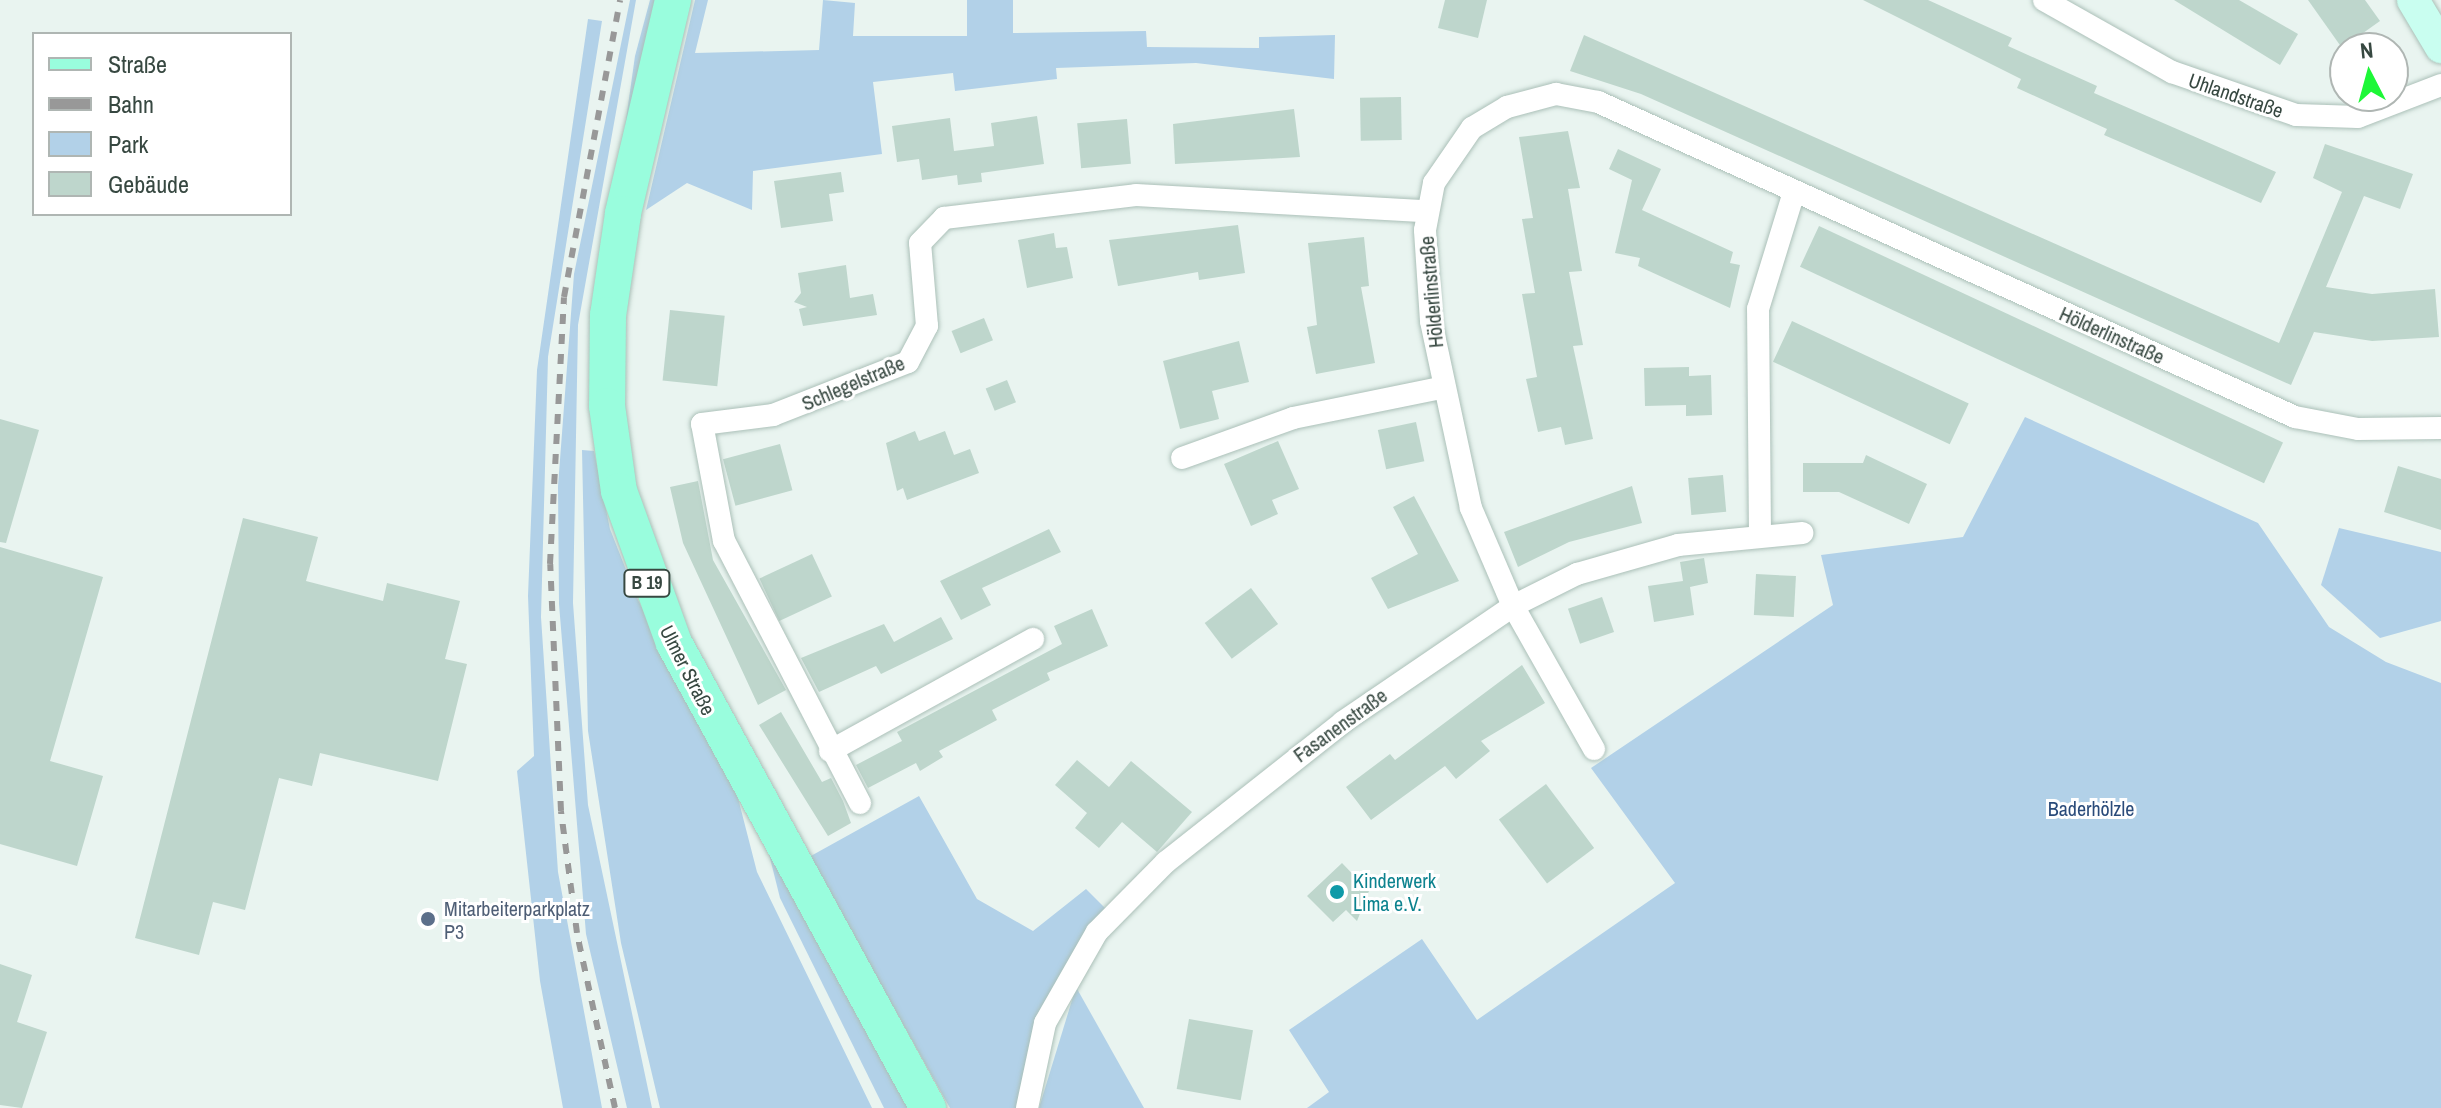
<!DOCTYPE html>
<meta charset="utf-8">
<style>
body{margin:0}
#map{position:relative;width:2441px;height:1108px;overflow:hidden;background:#e9f4f0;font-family:"Archivo Narrow",sans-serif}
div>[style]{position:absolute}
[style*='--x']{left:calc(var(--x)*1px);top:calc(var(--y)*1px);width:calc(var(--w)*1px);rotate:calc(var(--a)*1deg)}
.green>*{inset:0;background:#b2d1e8}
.building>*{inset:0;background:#bed6cc;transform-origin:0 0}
.roads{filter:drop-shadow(0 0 2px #abc0b8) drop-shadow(0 0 2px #abc0b8)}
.street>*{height:22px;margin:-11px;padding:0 11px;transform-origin:11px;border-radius:11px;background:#fff}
.secondary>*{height:32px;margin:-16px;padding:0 16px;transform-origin:16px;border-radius:16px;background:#c9fef0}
.primary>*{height:36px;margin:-18px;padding:0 18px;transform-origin:18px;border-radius:18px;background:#99fddd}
.rail>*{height:6px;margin-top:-3px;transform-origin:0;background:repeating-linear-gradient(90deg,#989898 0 10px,transparent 0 20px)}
.dots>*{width:22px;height:22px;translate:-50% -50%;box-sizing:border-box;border:4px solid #fff;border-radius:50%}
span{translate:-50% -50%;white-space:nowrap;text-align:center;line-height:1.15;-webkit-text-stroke:6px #fff;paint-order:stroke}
.shield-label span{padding:2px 6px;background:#fff;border:2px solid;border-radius:6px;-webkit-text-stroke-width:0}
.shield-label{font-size:18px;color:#374841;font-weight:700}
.street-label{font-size:20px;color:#374841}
.park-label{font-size:20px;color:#2a4b7a}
.culture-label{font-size:20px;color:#0d838f}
.left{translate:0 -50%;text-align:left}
.service-label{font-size:20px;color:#4e5e75}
.legend{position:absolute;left:32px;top:32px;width:260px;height:184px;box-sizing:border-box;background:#fff;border:2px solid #afb6b3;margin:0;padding:10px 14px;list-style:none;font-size:24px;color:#374841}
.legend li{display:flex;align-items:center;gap:16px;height:40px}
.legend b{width:40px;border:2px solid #afb6b3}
.north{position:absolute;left:2329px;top:32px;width:80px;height:80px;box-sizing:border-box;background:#fff;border:2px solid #afb6b3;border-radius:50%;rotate:354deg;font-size:22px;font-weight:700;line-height:32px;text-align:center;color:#374841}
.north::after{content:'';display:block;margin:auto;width:28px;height:36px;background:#1df737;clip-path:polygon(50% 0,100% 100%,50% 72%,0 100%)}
</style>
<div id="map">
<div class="green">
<div style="clip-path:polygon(630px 0,636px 0,578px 325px,573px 603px,588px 805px,652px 1108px,627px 1108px,586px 934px,559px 604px,558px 486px,574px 274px)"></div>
<div style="clip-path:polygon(650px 0,656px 0,624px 134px,635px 56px)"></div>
<div style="clip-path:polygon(695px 0,708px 0,695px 53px,819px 50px,823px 0,855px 3px,853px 36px,967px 36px,967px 0,1013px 0,1013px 33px,1146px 31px,1147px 47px,1259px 48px,1259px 37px,1335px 35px,1334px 79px,1196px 63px,1056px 68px,1057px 79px,955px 91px,953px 73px,873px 82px,882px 154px,753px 171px,752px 210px,687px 183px,646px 210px)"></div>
<div style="clip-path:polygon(588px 19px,602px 21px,548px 357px,541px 617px,558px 872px,602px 1108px,563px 1108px,540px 981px,517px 771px,534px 756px,528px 596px,537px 370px)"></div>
<div style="clip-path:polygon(2025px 417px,2258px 523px,2329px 627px,2386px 662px,2441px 683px,2441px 1108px,1307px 1108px,1329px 1092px,1289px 1030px,1422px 939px,1477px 1020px,1675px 883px,1591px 768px,1833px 605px,1821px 555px,1963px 537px)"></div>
<div style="clip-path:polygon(582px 450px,594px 451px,610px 529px,638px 600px,738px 798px,757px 872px,872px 1108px,660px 1108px,621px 943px,588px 731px)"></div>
<div style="clip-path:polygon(2339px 528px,2441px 552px,2441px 621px,2380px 638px,2321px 585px)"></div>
<div style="clip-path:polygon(919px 796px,977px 899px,1033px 931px,1086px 889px,1108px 911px,1072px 958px,1021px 1108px,950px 1108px,809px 857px)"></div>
<div style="clip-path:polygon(769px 854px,909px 1108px,884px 1108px,780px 898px)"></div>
<div style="clip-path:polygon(1076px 987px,1144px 1108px,1039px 1108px)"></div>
</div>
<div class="building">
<div style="clip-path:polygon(1445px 0,1487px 0,1478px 38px,1438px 28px)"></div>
<div style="clip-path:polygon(1863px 0,1928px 0,2012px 38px,2008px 46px,2097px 86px,2094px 93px,2276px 172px,2261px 203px,2104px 135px,2107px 129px,2017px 88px,2021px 79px)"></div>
<div style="clip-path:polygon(2174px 0,2239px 0,2298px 34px,2280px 65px)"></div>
<div style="clip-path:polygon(2308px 0,2365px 0,2380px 21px,2342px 48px)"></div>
<div style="clip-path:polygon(1584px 35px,2279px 343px,2342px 192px,2313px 178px,2325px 144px,2413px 174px,2400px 209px,2364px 196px,2326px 287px,2372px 294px,2435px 289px,2439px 337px,2372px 341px,2314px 332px,2291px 385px,1641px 94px,1570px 71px)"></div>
<div style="left:1401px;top:97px;width:43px;height:41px;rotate:89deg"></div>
<div style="clip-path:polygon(1294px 109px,1300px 157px,1175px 164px,1173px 124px)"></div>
<div style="clip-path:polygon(1037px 116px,1044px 164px,981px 173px,982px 182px,958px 185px,957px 175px,922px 180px,919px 159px,897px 162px,892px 126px,950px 118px,954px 151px,994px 146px,991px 123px)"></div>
<div style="left:1127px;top:119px;width:45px;height:50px;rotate:85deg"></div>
<div style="clip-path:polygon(1568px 131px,1580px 188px,1568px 189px,1582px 271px,1569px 272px,1583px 345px,1573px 346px,1593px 439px,1565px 445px,1561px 427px,1538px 432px,1526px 379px,1537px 377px,1522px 294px,1535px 293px,1522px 219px,1533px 218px,1519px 137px)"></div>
<div style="clip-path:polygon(1618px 149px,1661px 169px,1642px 210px,1733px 252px,1730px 263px,1740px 265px,1730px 308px,1638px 266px,1640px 258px,1615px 253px,1632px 180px,1609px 169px)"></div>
<div style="clip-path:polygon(841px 172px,844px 192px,829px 194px,833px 221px,781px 228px,774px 181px)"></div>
<div style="clip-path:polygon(1238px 225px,1245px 273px,1199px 280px,1198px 272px,1118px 286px,1109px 240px)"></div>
<div style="left:1819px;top:226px;width:512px;height:45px;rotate:25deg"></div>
<div style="clip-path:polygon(1054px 233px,1056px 248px,1067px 247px,1073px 278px,1027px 288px,1018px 240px)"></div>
<div style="clip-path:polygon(1364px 237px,1369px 286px,1361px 287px,1375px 363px,1316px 374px,1307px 327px,1317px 325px,1308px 243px)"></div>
<div style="clip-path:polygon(846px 265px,850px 298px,873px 294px,877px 315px,803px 326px,799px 309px,807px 307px,794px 302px,801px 293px,798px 273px)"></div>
<div style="left:670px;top:310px;width:55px;height:71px;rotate:6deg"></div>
<div style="left:984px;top:318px;width:24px;height:35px;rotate:68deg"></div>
<div style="left:1792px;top:321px;width:195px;height:45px;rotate:25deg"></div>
<div style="clip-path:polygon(1239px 341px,1249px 382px,1212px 391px,1219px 419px,1180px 429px,1163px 361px)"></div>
<div style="clip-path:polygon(1689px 367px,1689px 376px,1711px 375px,1712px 415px,1686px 416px,1686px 405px,1645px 406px,1644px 368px)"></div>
<div style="left:1007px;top:380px;width:24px;height:23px;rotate:68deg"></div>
<div style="clip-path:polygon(0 419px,39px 430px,6px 543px,0 542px)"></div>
<div style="left:1416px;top:422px;width:40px;height:39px;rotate:78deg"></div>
<div style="clip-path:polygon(915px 431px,919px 441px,945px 431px,954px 455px,970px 449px,979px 473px,907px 500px,903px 488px,897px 491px,886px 443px)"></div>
<div style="clip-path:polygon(1278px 441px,1299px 489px,1272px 500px,1278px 514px,1251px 526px,1224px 464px)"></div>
<div style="left:780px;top:444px;width:48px;height:59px;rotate:75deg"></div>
<div style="clip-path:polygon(1866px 455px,1927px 484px,1909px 524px,1839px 492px,1803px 492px,1803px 463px,1863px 463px)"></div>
<div style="clip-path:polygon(2398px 466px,2441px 479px,2441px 530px,2384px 512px)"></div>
<div style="left:1723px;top:475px;width:37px;height:35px;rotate:85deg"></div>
<div style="clip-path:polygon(698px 481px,713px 560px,786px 690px,758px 705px,683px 543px,670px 487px)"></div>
<div style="clip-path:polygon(1632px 486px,1642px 523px,1569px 542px,1518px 567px,1504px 532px)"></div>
<div style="clip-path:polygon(1414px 496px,1459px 581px,1388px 609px,1371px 578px,1418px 554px,1393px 507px)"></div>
<div style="clip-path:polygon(243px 518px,318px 537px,306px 581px,383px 601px,387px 583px,460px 601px,445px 659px,467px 664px,438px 781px,320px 753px,312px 786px,279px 778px,245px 910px,213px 902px,199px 955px,135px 938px)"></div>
<div style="clip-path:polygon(1049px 529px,1061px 552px,982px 588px,991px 605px,961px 620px,940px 581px)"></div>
<div style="clip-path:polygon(0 547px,103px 577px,50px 761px,103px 776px,77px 866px,0 844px)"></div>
<div style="left:812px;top:554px;width:47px;height:58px;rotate:65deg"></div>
<div style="clip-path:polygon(1704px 558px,1708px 583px,1690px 587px,1694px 615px,1654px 622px,1648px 586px,1683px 581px,1680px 562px)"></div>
<div style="left:1756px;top:574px;width:40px;height:41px;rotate:3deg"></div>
<div style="left:1251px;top:588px;width:45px;height:58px;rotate:53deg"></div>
<div style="left:1602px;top:597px;width:37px;height:36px;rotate:71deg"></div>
<div style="clip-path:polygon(1092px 609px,1108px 646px,1047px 673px,1050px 680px,992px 710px,997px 720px,939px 751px,943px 757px,920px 771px,916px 763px,868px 788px,856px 765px,902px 741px,897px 732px,1062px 644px,1054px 626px)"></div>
<div style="clip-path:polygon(941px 617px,953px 639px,881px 674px,876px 666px,819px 692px,801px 658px,884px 624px,894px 642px)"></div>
<div style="clip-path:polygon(1522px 665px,1545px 703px,1481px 741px,1490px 751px,1456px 779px,1445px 766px,1371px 820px,1346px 787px,1390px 754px,1395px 760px)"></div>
<div style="clip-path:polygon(781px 712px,822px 782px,831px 778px,843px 801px,851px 823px,828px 836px,759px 725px)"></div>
<div style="clip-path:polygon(1077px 760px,1109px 787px,1131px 761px,1192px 812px,1157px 852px,1122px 822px,1099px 848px,1075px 828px,1087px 813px,1055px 785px)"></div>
<div style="left:1546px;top:784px;width:80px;height:59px;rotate:53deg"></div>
<div style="clip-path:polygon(1342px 863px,1369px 891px,1357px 921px,1346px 910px,1333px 922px,1307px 896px)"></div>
<div style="clip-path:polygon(0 964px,32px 975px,17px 1022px,47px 1032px,22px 1108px,0 1105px)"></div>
<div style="left:1189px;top:1019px;width:65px;height:71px;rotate:10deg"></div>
</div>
<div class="roads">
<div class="street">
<div style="--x:2044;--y:0;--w:147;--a:29.4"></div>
<div style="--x:2172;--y:72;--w:131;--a:19.1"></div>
<div style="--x:2296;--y:115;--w:62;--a:1.8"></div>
<div style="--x:2358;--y:117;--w:89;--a:-21.1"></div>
<div style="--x:1182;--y:458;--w:118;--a:-19.8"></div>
<div style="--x:1293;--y:418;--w:151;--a:-11.5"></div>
<div style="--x:1760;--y:535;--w:226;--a:-90.5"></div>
<div style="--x:1758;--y:309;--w:122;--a:-72.9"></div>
<div style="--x:1594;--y:749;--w:164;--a:-119.5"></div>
<div style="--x:1513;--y:606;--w:107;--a:-113.2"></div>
<div style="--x:1471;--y:508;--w:191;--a:-102.1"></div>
<div style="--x:1431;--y:321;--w:91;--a:-93.8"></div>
<div style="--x:1425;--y:230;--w:48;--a:-79.2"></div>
<div style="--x:1434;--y:183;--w:67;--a:-55.4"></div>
<div style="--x:1472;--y:128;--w:41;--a:-31"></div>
<div style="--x:1507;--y:107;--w:51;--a:-14.9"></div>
<div style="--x:1556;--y:94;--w:43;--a:10.8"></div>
<div style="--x:1598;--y:102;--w:765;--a:24.32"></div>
<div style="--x:2295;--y:417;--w:64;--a:10.8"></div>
<div style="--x:2358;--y:429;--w:83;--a:-0.7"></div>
<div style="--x:830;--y:751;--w:232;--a:-28.9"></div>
<div style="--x:860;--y:803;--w:295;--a:-117.4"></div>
<div style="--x:724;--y:541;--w:119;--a:-100.6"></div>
<div style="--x:702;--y:424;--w:72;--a:-7.2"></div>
<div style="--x:773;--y:415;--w:145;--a:-21.4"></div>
<div style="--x:908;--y:362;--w:41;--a:-62.2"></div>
<div style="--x:927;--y:326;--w:83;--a:-94.8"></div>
<div style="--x:920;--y:243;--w:35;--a:-46"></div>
<div style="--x:944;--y:218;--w:193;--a:-6.8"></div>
<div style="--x:1136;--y:195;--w:290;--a:3.2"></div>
<div style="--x:1027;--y:1108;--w:87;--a:-78"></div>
<div style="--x:1045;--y:1023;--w:105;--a:-60.3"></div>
<div style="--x:1097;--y:932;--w:98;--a:-45.4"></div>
<div style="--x:1166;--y:862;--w:226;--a:-38.3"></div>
<div style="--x:1343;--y:722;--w:206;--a:-34.3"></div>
<div style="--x:1513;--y:606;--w:72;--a:-26.6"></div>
<div style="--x:1577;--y:574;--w:105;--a:-16"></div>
<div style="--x:1678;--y:545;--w:125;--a:-5.5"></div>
</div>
<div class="secondary">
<div style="--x:2413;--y:0;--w:55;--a:59.2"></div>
</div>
<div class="primary">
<div style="--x:673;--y:0;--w:220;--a:103.2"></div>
<div style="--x:623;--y:214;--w:102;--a:98.4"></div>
<div style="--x:608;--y:315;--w:91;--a:90.6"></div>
<div style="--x:607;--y:406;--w:86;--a:82"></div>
<div style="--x:619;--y:491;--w:162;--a:70.1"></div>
<div style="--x:674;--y:643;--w:530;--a:61.36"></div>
</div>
</div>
<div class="rail">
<div style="--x:615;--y:1108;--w:179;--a:-102.3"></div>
<div style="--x:577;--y:933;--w:123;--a:-97.5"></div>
<div style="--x:561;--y:811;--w:247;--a:-92.5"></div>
<div style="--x:550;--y:564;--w:267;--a:-87"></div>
<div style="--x:564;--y:297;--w:302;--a:-79.3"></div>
</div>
<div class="dots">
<div style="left:1337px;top:892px;background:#0f9aa8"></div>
<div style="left:428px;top:919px;background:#5c6f8a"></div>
</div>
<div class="shield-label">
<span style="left:647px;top:583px">B 19</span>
</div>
<div class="street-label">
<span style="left:2236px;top:95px;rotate:19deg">Uhlandstraße</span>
<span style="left:1431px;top:292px;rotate:-95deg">Hölderlinstraße</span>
<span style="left:2112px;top:335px;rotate:24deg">Hölderlinstraße</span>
<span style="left:853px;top:383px;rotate:-23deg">Schlegelstraße</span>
<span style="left:688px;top:670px;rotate:63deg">Ulmer Straße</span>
<span style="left:1340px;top:725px;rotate:-36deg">Fasanenstraße</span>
</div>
<div class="park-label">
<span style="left:2091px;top:808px">Baderhölzle</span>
</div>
<div class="culture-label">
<span class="left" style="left:1353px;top:892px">Kinderwerk<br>Lima e.V.</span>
</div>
<div class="service-label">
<span class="left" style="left:444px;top:920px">Mitarbeiterparkplatz<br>P3</span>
</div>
<ul class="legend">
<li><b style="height:10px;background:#99fddd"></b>Straße</li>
<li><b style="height:10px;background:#989898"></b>Bahn</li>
<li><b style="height:22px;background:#b2d1e8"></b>Park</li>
<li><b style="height:22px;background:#bed6cc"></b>Gebäude</li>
</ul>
<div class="north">N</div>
</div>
